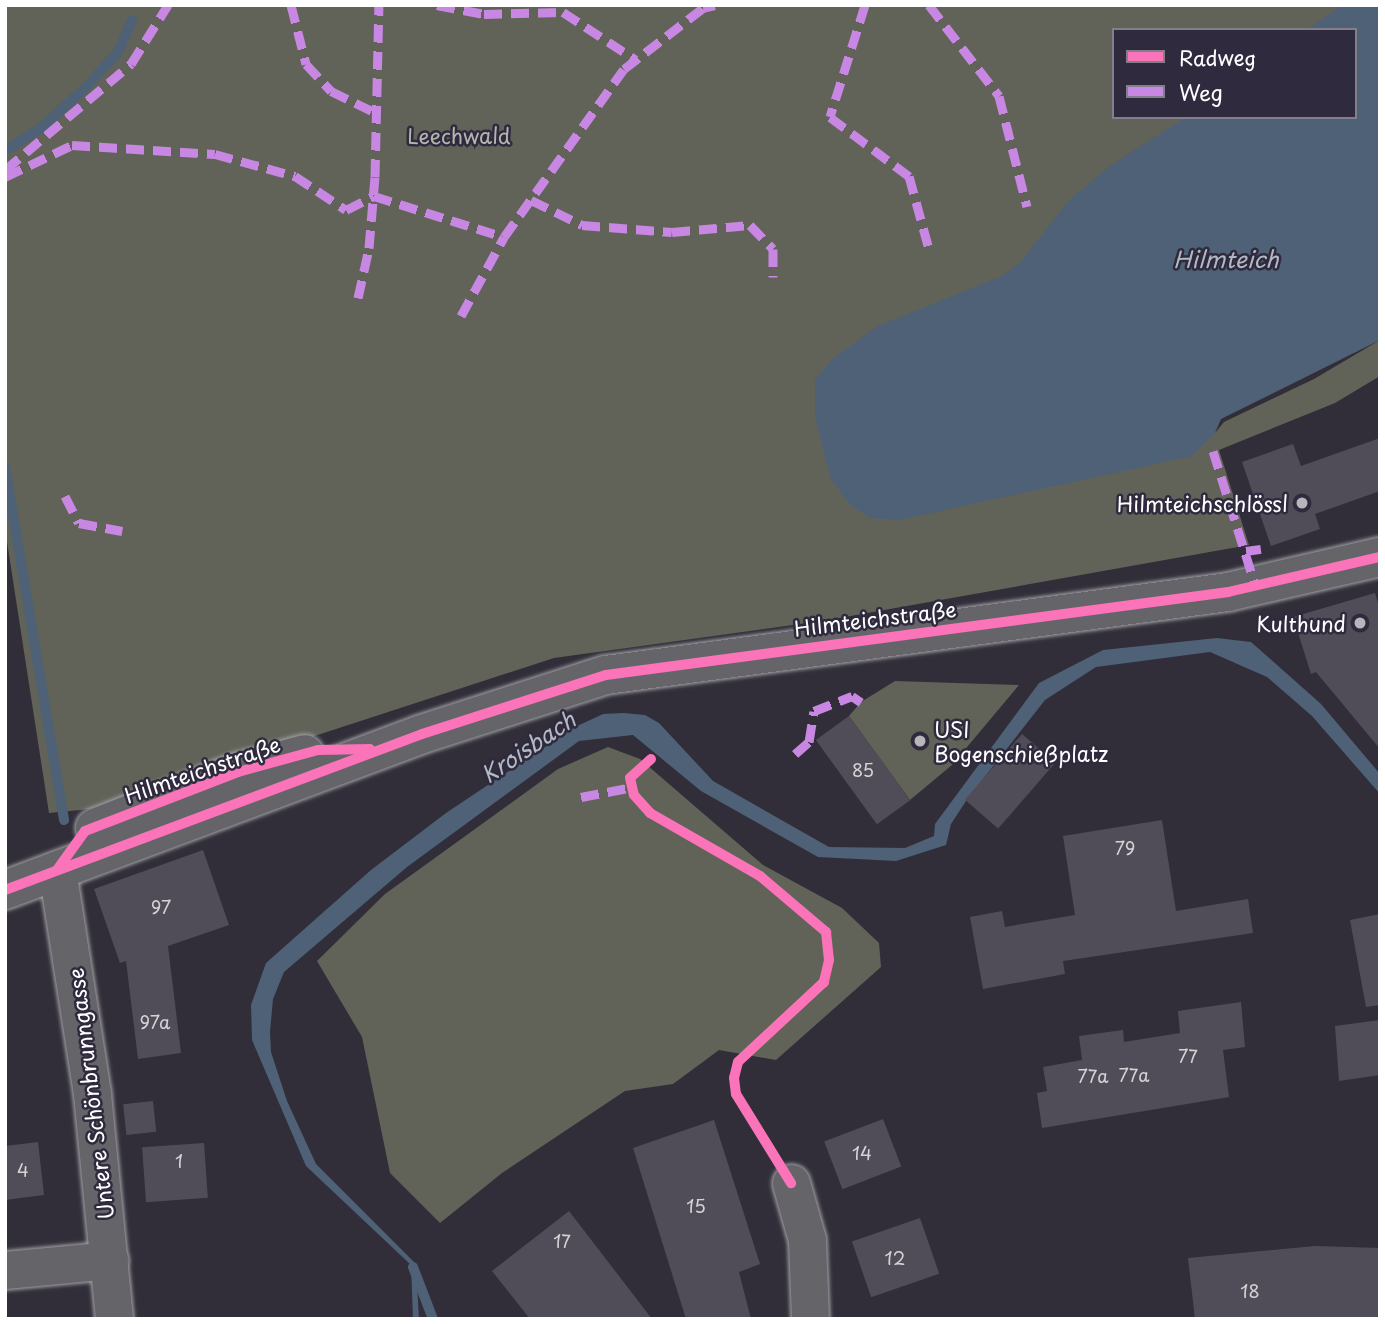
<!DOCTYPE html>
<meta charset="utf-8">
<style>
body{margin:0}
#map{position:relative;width:1385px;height:1324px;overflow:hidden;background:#312e39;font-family:"Playpen Sans",sans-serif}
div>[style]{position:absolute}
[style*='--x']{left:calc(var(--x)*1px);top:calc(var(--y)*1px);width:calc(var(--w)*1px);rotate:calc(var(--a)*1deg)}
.green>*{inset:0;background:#616358}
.water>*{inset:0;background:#4e6176}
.pier>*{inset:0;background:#312e39}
.stream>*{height:10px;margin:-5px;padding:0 5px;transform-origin:5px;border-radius:5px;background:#4e6176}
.building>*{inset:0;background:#514d58;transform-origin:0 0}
.roads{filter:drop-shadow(0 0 2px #a2a1a6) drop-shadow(0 0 2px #a2a1a6)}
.minor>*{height:37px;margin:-18.5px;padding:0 18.5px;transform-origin:18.5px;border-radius:18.5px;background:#656469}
.secondary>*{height:38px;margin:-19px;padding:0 19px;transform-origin:19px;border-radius:19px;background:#656469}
.quiet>*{height:9px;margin-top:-4.5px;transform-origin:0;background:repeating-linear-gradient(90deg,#c787e3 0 18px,transparent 0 27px)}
.cycleway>*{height:10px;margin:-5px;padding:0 5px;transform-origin:5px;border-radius:5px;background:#fb73b8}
.dots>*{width:19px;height:19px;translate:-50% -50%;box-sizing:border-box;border:4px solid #2f2a3d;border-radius:50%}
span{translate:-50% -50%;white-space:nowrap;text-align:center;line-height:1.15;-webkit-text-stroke:5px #2f2a3d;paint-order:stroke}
.number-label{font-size:18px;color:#d4d2d5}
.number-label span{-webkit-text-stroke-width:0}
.park-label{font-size:21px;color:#b4b5ae}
.poi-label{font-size:21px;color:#fff}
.right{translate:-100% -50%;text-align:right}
.left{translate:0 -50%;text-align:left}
.street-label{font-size:21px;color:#fff}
.water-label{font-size:23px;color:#b1bac4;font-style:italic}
.frame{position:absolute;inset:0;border:7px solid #fff;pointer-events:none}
.legend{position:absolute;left:1112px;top:28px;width:245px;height:91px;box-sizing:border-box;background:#2f2a3d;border:2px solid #827f8b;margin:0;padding:9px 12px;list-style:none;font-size:21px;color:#fff}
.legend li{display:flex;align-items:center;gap:14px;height:35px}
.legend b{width:35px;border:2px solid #827f8b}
</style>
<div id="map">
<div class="green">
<div style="clip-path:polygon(evenodd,5px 5px,1380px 5px,1380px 376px,1335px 403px,1219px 450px,1249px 545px,828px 620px,554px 658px,90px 809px,49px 813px,5px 529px,5px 5px,1114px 30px,1355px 30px,1355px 117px,1114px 117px,1114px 30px)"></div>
<div style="clip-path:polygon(895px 681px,1019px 685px,952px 765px,910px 800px,849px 716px,861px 702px)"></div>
<div style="clip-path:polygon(608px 747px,640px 759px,763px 865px,842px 908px,879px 943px,881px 967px,776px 1060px,719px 1050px,673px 1084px,625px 1091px,502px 1173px,440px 1223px,390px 1173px,362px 1037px,317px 961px,385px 894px,558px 769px)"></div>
</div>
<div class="water">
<div style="clip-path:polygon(1343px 5px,1380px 5px,1380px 340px,1221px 419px,1215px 433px,1192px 456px,899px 520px,870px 518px,849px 504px,830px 477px,815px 416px,815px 380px,832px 359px,878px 326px,1002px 276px,1020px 263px,1068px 201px,1110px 166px,1186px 117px,1355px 117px,1355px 30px,1306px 30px)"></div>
<div style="clip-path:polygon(1217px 638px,1251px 642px,1321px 704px,1380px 774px,1380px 794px,1312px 716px,1267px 677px,1210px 652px,1096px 667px,1045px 700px,966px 801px,951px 824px,946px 845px,896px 861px,818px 857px,701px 791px,633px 735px,579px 741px,407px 867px,284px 972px,273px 999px,270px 1032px,271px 1052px,287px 1101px,316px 1164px,416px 1264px,419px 1319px,413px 1319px,411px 1265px,306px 1166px,252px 1040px,251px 1005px,266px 963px,371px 870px,446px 813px,575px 727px,603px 714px,624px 713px,645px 715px,659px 723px,713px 781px,829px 847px,905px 848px,934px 836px,935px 824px,1039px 683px,1103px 650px)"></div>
</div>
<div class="pier">
<div style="clip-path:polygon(1380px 340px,1314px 379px,1224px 422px,1215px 433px,1221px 419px)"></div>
</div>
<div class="stream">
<div style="--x:5;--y:151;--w:43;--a:-32.6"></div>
<div style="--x:41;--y:128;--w:61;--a:-42.3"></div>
<div style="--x:86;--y:87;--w:47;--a:-47.6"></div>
<div style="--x:118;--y:52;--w:35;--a:-66"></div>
<div style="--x:5;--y:467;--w:358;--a:80.5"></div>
<div style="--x:413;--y:1267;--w:56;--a:69"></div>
</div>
<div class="building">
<div style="clip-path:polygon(1380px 438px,1380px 491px,1315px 514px,1320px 529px,1271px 546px,1242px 462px,1293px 444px,1301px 466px)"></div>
<div style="clip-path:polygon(1375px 593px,1380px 610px,1380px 749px,1316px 672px,1311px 674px,1293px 617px)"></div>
<div style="left:849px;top:716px;width:104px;height:41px;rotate:54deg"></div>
<div style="left:1022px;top:734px;width:44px;height:87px;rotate:41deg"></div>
<div style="clip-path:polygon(1162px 820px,1176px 911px,1248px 899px,1253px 933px,1063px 961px,1065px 974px,983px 989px,970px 917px,1002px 911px,1005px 927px,1075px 915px,1063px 836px)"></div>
<div style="clip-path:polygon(203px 850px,229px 925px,168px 946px,181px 1053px,138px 1059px,126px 961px,120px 963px,94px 889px)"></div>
<div style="clip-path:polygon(1380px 914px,1380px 1005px,1366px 1007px,1350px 920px)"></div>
<div style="clip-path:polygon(1241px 1002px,1245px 1047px,1223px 1050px,1229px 1097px,1042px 1128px,1037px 1093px,1047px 1091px,1043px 1067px,1082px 1060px,1079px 1036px,1123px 1030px,1124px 1042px,1180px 1033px,1178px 1011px)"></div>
<div style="clip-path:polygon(1380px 1020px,1380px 1075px,1339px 1081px,1335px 1026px)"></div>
<div style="left:153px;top:1101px;width:31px;height:30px;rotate:84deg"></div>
<div style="left:883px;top:1119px;width:51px;height:63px;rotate:69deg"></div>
<div style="clip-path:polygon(714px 1120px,760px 1264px,739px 1272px,751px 1319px,686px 1319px,633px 1148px)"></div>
<div style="clip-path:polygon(38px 1142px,44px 1195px,5px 1200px,5px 1146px)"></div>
<div style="left:204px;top:1143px;width:55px;height:62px;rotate:86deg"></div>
<div style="clip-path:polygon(569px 1211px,652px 1319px,530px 1319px,492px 1271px)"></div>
<div style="left:920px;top:1218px;width:59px;height:72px;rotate:71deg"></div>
<div style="clip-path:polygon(1315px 1246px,1380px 1248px,1380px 1319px,1195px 1319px,1188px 1258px)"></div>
</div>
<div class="roads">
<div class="minor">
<div style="--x:57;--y:870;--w:227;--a:81.1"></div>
<div style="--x:92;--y:1094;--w:226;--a:84.4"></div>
<div style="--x:791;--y:1183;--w:59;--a:74.3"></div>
<div style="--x:807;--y:1240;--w:79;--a:87.8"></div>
<div style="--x:5;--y:1270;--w:105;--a:-5.4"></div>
</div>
<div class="secondary">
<div style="--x:95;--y:828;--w:154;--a:-21.4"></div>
<div style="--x:238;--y:772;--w:69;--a:-15"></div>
<div style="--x:5;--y:890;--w:445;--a:-20.5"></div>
<div style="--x:422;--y:734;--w:193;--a:-17.8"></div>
<div style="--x:606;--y:675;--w:628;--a:-7.6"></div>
<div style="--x:1228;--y:592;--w:156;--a:-13"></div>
</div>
</div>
<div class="quiet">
<div style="--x:291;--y:5;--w:61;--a:75.7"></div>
<div style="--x:306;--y:64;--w:37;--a:47"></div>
<div style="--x:331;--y:91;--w:48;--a:26"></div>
<div style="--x:437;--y:5;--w:48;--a:10.8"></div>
<div style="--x:484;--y:14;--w:79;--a:-1.5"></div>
<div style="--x:563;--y:12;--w:87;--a:33.3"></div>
<div style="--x:865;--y:5;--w:117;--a:107.4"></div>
<div style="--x:830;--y:117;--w:99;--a:36.8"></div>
<div style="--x:909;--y:176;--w:80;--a:74.7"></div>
<div style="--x:929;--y:5;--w:115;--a:52.4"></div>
<div style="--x:999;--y:96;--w:114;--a:75.8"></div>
<div style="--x:5;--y:170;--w:165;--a:-40.1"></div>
<div style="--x:131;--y:64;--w:70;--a:-57.9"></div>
<div style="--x:5;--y:177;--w:74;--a:-25.5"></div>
<div style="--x:72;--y:145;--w:143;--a:3.6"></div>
<div style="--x:215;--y:154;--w:83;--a:15.4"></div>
<div style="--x:295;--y:176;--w:61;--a:33.7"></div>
<div style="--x:346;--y:210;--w:31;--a:-27"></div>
<div style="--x:374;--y:196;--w:136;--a:17.5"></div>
<div style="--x:531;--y:200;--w:57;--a:26.1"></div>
<div style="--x:582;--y:225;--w:90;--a:4.4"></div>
<div style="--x:672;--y:232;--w:78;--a:-5.1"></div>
<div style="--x:750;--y:225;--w:33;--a:46"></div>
<div style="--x:773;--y:249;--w:28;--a:90"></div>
<div style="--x:358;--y:298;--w:51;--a:-77.6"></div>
<div style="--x:369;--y:248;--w:71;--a:-85.2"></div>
<div style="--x:375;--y:177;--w:172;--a:-88.7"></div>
<div style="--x:461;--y:316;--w:90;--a:-61.4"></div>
<div style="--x:504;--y:237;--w:206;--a:-54.5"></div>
<div style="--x:624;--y:69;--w:100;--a:-37.7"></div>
<div style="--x:703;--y:8;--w:12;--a:-14"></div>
<div style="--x:1213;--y:451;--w:143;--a:72.5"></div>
<div style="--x:65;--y:496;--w:30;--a:63"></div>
<div style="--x:79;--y:523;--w:44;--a:10.5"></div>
<div style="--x:1246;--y:551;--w:15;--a:-8"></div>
<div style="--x:795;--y:754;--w:18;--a:-41"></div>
<div style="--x:809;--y:742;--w:31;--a:-81"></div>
<div style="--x:814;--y:711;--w:41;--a:-21.5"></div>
<div style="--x:852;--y:696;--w:11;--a:34"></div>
<div style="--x:581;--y:797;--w:53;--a:-10.9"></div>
</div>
<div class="cycleway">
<div style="--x:651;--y:759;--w:28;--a:138"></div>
<div style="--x:630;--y:778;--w:17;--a:77"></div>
<div style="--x:634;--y:795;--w:24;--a:48"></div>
<div style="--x:650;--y:813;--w:127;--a:29.8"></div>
<div style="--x:760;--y:876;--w:87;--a:40.3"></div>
<div style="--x:826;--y:932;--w:28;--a:84"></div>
<div style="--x:829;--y:960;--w:23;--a:103"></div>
<div style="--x:824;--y:982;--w:117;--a:137.1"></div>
<div style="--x:738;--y:1062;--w:16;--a:104"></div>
<div style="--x:734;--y:1078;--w:16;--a:83"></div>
<div style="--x:736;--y:1094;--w:105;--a:58.3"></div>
<div style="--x:57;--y:870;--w:48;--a:-54.3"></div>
<div style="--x:85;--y:831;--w:164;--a:-21.1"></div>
<div style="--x:238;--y:772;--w:83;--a:-15.4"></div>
<div style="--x:318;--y:750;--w:52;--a:-1.1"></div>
<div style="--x:5;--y:890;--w:445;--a:-20.5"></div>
<div style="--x:422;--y:734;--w:193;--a:-17.8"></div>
<div style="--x:606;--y:675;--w:628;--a:-7.6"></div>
<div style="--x:1228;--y:592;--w:156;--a:-13"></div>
</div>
<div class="dots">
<div style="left:1302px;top:503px;background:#b7b6ba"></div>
<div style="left:1360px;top:623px;background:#b7b6ba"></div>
<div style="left:920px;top:741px;background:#b7b6ba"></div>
</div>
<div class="number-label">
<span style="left:863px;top:770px">85</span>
<span style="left:1125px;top:848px">79</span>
<span style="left:161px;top:907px">97</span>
<span style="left:155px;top:1022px">97a</span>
<span style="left:1188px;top:1056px">77</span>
<span style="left:1134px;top:1075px">77a</span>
<span style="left:1093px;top:1076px">77a</span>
<span style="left:862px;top:1153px">14</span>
<span style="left:179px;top:1161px">1</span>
<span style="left:23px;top:1170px">4</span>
<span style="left:696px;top:1206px">15</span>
<span style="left:562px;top:1241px">17</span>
<span style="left:895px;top:1258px">12</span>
<span style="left:1250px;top:1291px">18</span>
</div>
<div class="park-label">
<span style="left:459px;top:135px">Leechwald</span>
</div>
<div class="poi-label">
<span class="right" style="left:1288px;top:503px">Hilmteichschlössl</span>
<span class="right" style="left:1346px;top:623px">Kulthund</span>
<span class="left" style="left:934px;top:741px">USI<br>Bogenschießplatz</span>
</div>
<div class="street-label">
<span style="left:875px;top:618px;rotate:-7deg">Hilmteichstraße</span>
<span style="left:202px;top:769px;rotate:-19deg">Hilmteichstraße</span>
<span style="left:90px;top:1094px;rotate:-97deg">Untere Schönbrunngasse</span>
</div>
<div class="water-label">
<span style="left:1226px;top:259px">Hilmteich</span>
<span style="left:528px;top:747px;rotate:-34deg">Kroisbach</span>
</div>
<div class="frame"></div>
<ul class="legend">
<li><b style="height:9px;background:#fb73b8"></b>Radweg</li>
<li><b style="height:9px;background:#c787e3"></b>Weg</li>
</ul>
</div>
